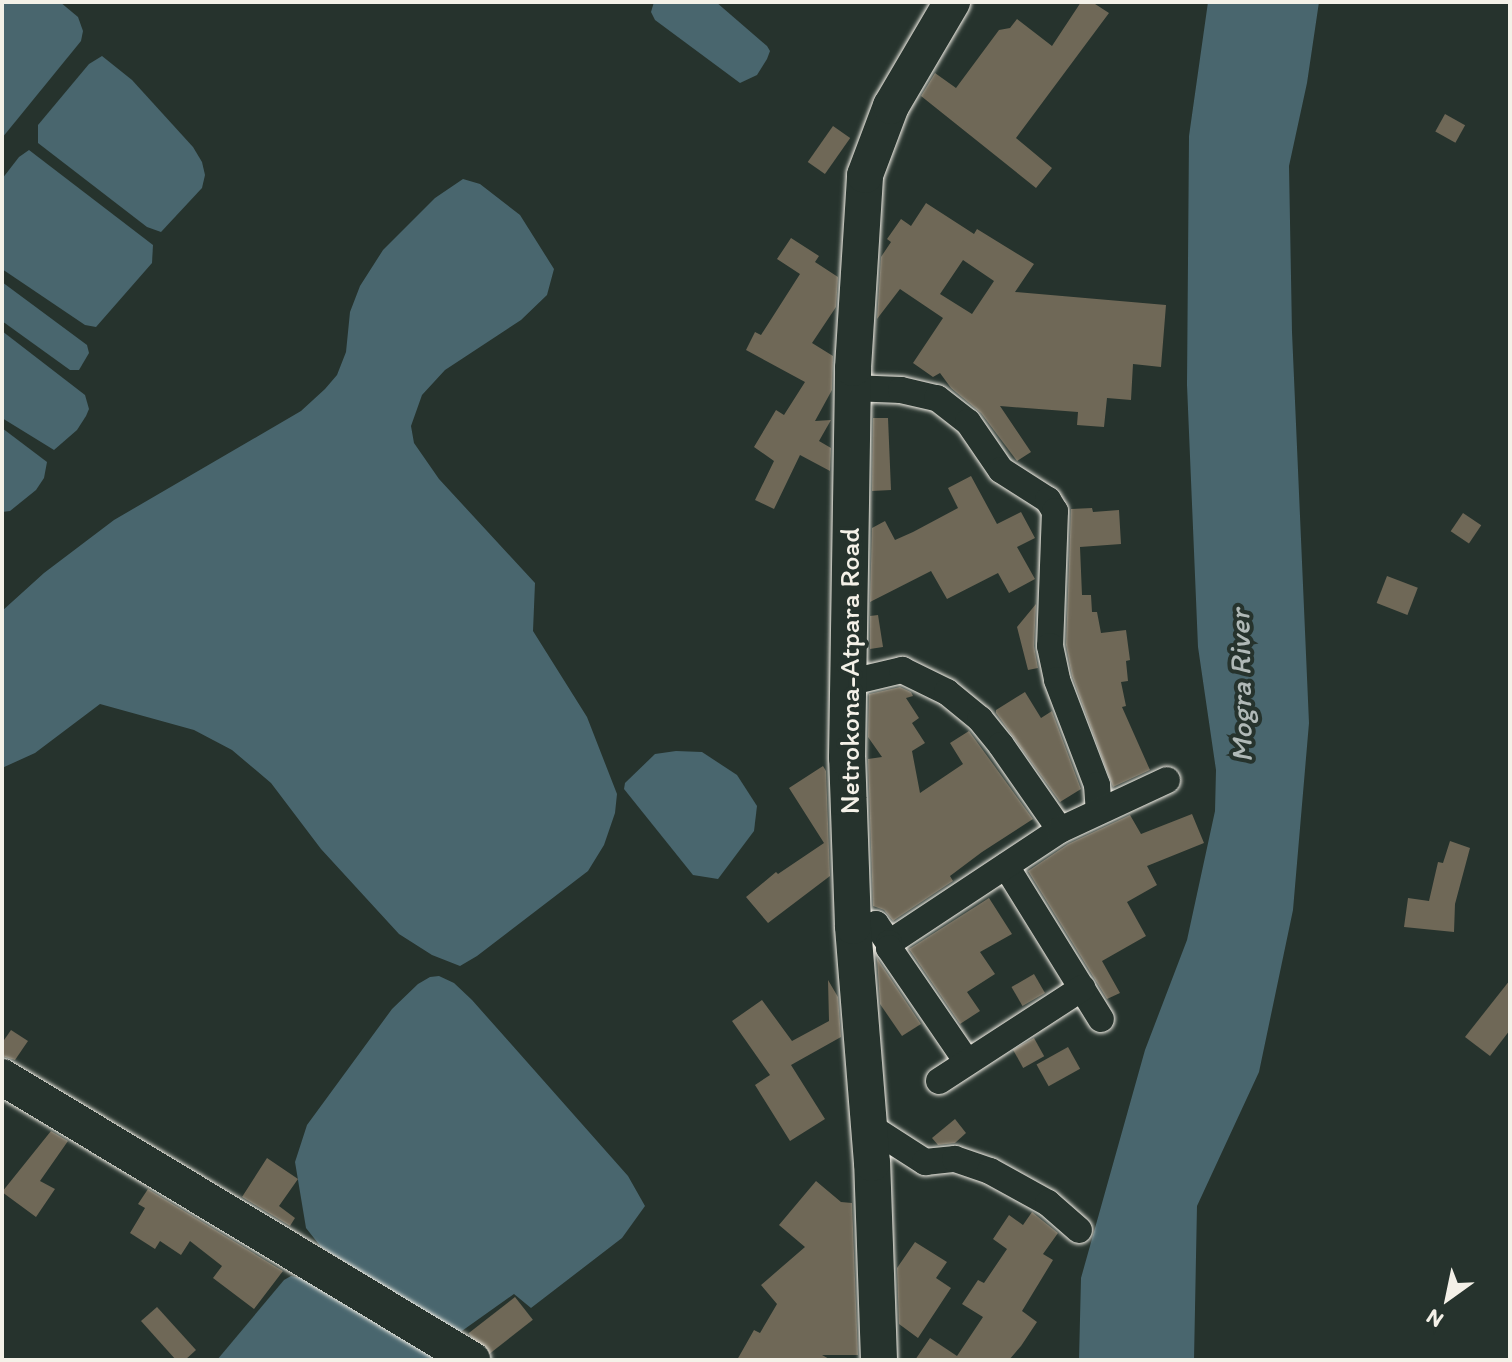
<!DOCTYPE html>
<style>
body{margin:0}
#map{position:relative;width:1512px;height:1362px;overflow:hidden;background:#26332d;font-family:Itim,sans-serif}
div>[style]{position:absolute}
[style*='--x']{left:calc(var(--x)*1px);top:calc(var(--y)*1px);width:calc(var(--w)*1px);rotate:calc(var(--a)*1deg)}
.water>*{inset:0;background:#49666e}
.building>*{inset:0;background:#6f6857;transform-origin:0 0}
.roads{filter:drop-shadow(0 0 2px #f4f1e8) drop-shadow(0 0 2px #f4f1e8)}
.street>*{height:26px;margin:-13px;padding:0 13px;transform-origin:13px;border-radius:13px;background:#26332d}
.secondary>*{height:36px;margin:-18px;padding:0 18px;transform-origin:18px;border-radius:18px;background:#26332d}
span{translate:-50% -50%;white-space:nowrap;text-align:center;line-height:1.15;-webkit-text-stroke:8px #26332d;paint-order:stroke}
.street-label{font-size:28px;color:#f4f1e8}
.water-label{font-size:30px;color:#b0b9b7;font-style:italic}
.frame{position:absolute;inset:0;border:4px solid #f4f1e8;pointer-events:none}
.north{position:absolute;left:1408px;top:1258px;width:80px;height:80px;-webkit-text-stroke:6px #26332d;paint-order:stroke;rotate:213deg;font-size:22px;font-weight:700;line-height:32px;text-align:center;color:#f4f1e8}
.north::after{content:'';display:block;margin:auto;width:28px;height:36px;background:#f4f1e8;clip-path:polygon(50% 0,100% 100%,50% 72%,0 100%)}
</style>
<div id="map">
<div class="water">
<div style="clip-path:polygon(2px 2px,60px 2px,78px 17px,83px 31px,81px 41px,2px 138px)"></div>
<div style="clip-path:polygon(654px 2px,716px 2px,767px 46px,770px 51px,767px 59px,757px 75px,740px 83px,655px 20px,651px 12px)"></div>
<div style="clip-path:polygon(1208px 2px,1319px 2px,1307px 83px,1289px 166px,1292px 332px,1309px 723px,1293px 910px,1259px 1072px,1197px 1206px,1194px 1360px,1079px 1360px,1081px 1278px,1145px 1050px,1187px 940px,1215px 811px,1216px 770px,1198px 647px,1187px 385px,1189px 136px)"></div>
<div style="clip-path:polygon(102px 56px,132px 80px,193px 147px,202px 162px,205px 175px,202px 188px,161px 232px,147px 227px,38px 143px,38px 125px,89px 64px)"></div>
<div style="clip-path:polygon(29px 150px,153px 245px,152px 263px,96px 327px,85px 325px,2px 269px,2px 179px,19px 157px)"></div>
<div style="clip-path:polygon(463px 179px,480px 184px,520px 215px,554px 269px,547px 295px,521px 320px,445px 370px,422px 395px,411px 426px,414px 443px,439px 479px,535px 583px,533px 631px,587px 717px,617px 794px,615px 813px,604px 845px,588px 871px,477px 956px,460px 966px,432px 955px,399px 934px,321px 849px,271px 783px,232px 750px,194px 730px,100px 704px,35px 753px,2px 768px,2px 611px,44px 573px,114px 520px,301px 411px,325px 389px,337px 375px,346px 352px,350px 312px,360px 286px,383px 250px,435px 198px)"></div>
<div style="clip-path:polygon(2px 282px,87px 345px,89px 353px,79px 370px,70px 370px,2px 321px)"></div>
<div style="clip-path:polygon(2px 331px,85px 395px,89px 409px,86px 416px,77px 430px,54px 450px,2px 418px)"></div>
<div style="clip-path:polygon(2px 428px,47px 462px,44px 478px,36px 490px,10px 511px,2px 512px)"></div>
<div style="clip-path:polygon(676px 751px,702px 752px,737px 775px,757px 806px,754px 831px,718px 879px,693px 875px,624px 789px,625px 783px,655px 754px)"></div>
<div style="clip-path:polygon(439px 976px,454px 983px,472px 1000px,628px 1176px,645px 1206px,622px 1238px,531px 1308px,514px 1294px,459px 1333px,321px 1247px,306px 1228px,295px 1162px,307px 1125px,392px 1009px,418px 984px,430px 977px)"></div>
<div style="clip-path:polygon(291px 1276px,310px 1280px,440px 1360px,217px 1360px,284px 1280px)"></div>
</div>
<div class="building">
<div style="clip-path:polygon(1081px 2px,1092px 2px,1109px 13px,1016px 138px,1052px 168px,1036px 188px,921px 96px,935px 73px,956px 88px,999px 30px,1010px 28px,1017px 19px,1052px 46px)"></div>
<div style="left:1445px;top:114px;width:23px;height:20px;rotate:29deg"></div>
<div style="left:833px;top:126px;width:21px;height:44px;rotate:35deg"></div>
<div style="clip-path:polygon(evenodd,926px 203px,974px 234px,977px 229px,1034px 264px,1015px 292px,1166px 305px,1161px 367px,1133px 364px,1131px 400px,1107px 398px,1104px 427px,1077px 425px,1078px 412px,1000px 406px,1031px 452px,1017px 461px,981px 413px,951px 388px,940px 373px,933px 377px,913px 363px,943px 318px,900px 289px,877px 319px,881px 257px,891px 242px,887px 239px,901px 219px,911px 226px,926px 203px,963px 260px,994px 281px,972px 314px,940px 294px,963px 260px)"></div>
<div style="clip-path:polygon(791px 238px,819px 256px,815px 262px,838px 277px,836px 307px,812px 343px,833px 356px,832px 390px,815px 421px,831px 420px,819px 441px,831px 448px,830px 471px,800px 455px,774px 509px,755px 500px,774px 461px,754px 447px,776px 410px,784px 415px,805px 382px,746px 350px,755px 332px,761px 335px,800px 274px,777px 259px)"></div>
<div style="clip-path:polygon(873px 418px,888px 418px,891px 490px,872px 491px)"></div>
<div style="clip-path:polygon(971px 476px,997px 524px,1021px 512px,1035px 538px,1017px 547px,1035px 579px,1009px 593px,998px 573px,947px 599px,931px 571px,870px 602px,872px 528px,885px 521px,895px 540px,913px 532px,958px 508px,948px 488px)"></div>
<div style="clip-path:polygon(1092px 508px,1093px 512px,1119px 510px,1121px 544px,1080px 547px,1082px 595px,1091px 595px,1092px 612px,1097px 612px,1101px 633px,1126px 630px,1130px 660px,1126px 661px,1128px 681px,1121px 682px,1126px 706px,1122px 707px,1150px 770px,1113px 787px,1072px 676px,1066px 645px,1071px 509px)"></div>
<div style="left:1463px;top:513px;width:22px;height:22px;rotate:34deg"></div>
<div style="left:1387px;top:576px;width:33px;height:29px;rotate:21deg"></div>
<div style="clip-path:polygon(1036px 604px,1034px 646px,1038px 668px,1028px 670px,1017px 627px)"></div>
<div style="clip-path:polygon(878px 615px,883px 647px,870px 649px,870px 616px)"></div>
<div style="clip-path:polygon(900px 687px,911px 692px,913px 696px,906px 698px,919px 718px,912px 723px,925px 743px,912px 751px,920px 793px,963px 764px,950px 743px,969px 731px,1033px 819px,982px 852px,950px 876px,953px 881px,893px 921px,884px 910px,873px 906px,868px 759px,882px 757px,868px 737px,869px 694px)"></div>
<div style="clip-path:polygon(1025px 692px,1041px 718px,1052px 711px,1081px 789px,1060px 802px,996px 713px,996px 710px)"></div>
<div style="clip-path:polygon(823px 766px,826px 771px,830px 876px,768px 923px,746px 897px,776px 872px,778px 874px,824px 843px,789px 788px)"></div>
<div style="clip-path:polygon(1192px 814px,1204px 843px,1147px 866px,1157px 885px,1127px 902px,1146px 936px,1102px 961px,1120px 993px,1107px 999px,1028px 871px,1068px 844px,1130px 815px,1141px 834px)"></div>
<div style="clip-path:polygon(1450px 841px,1470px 848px,1455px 904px,1454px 932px,1404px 927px,1408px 898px,1429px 901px,1438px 862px,1443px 863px)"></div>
<div style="clip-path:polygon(989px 898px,1012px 934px,980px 952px,995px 974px,967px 992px,980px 1011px,960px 1024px,909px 949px)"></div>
<div style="clip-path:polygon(877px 958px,921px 1024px,902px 1036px,880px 1004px)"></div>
<div style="left:1034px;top:974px;width:22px;height:26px;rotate:60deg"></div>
<div style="clip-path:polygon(828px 980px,838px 997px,841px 1037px,791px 1065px,825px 1119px,790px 1141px,755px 1085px,770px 1075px,732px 1021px,762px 1000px,792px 1041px,829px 1021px)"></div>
<div style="clip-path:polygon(1510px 980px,1510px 1030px,1490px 1056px,1465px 1037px)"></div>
<div style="clip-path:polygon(11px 1030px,28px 1041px,15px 1060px,2px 1056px,2px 1043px)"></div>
<div style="left:1034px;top:1038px;width:21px;height:24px;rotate:61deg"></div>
<div style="left:1068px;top:1047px;width:25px;height:36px;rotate:61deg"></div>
<div style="clip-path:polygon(955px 1119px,966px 1133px,955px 1143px,938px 1145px,932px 1138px)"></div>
<div style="clip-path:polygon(51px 1131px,68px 1141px,40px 1181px,55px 1189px,36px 1217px,2px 1192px)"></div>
<div style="clip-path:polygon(267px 1158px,298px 1179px,279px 1206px,295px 1218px,290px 1226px,242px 1197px)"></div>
<div style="clip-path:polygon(816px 1181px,841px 1202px,852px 1203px,858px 1355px,822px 1355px,831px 1360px,737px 1360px,754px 1330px,760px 1333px,777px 1304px,761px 1285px,805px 1247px,779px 1225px)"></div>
<div style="clip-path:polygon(148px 1189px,283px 1271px,254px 1309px,213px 1278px,222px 1266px,190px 1241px,181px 1255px,160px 1241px,155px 1249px,130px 1233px,145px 1208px,138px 1204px)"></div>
<div style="clip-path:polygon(1032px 1212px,1058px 1233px,1043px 1254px,1053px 1260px,1022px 1311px,1037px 1322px,1021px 1346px,1009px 1360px,915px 1360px,930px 1338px,957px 1356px,983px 1317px,962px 1304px,978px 1280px,984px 1283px,1007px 1249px,993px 1239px,1009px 1215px,1023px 1225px)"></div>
<div style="clip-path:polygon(915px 1242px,947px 1262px,936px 1278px,951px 1288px,918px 1338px,899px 1324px,897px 1268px)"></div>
<div style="left:515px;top:1297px;width:29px;height:59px;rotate:52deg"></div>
<div style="clip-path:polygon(157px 1307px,196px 1350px,185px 1360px,176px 1360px,141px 1321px)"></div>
</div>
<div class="roads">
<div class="street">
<div style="--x:852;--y:388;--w:49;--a:2.3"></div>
<div style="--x:901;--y:390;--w:37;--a:13"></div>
<div style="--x:937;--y:398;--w:39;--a:38"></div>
<div style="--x:968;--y:422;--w:58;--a:55.5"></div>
<div style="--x:1001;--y:470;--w:56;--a:32.6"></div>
<div style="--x:1048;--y:500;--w:13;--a:58"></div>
<div style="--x:1055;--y:511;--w:135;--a:92.1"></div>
<div style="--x:1050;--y:646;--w:35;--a:78"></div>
<div style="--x:1057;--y:680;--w:112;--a:69.1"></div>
<div style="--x:1097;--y:785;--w:26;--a:86"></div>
<div style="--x:847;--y:683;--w:57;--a:-13.3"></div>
<div style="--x:902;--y:670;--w:50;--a:26.1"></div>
<div style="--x:947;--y:692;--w:43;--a:39.3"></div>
<div style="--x:980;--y:719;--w:33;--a:51"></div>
<div style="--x:1001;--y:745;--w:103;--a:55.2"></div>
<div style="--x:1006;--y:866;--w:180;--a:58.2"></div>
<div style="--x:854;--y:934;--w:24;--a:-24"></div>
<div style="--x:876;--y:924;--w:23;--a:56"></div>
<div style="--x:889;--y:943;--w:205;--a:-33.5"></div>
<div style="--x:1060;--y:830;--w:118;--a:-25"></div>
<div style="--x:889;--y:943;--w:5;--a:90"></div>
<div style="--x:889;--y:948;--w:138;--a:55.6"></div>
<div style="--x:939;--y:1081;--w:171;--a:-33"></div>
<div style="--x:869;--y:1126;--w:67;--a:32.7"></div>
<div style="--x:925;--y:1162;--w:30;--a:-6"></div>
<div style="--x:955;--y:1159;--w:37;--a:19"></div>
<div style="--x:990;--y:1171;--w:66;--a:28.9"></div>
<div style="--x:1048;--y:1203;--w:41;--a:41.1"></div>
</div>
<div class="secondary">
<div style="--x:2;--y:1077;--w:549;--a:31.05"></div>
<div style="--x:879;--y:1360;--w:197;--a:-92"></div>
<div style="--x:872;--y:1163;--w:238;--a:-94.6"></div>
<div style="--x:853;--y:926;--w:168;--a:-92"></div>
<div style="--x:847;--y:758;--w:390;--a:-89.1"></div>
<div style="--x:853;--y:368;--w:193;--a:-86.4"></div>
<div style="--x:865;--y:175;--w:74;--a:-69.4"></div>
<div style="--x:891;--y:106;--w:121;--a:-59.6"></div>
</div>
</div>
<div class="street-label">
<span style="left:849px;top:671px;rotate:-90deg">Netrokona-Atpara Road</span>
</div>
<div class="water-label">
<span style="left:1241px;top:686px;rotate:-91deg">Mogra River</span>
</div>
<div class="frame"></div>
<div class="north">N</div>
</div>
